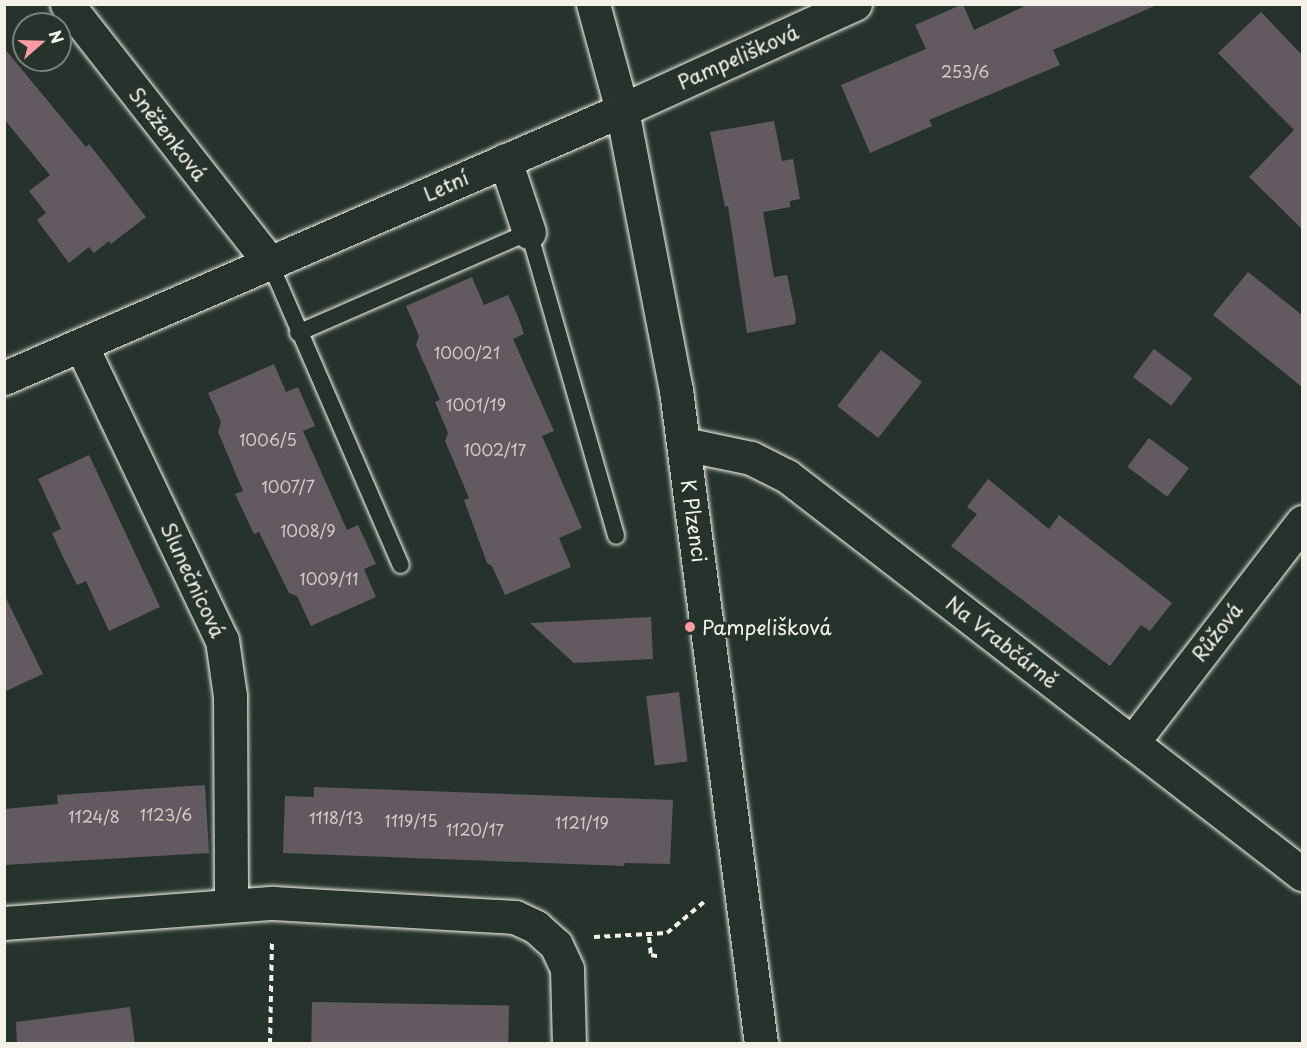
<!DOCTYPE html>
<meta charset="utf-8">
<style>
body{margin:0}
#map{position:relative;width:1307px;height:1048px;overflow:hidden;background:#26332d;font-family:"Playpen Sans",sans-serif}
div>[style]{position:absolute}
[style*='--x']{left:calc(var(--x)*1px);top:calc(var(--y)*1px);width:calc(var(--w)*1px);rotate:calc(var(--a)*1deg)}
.building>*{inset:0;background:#625a60;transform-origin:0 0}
.path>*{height:4px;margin-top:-2px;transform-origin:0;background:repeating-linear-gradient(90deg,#f4f1e8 0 6px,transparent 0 10.5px)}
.roads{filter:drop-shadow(0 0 2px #f4f1e8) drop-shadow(0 0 2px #f4f1e8)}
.lane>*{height:16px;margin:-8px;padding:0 8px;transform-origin:8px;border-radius:8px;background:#26332d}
.street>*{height:33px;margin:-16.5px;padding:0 16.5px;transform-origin:16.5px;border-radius:16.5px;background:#26332d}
.secondary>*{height:33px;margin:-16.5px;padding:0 16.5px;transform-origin:16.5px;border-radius:16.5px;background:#26332d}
.dots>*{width:16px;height:16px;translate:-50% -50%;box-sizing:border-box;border:3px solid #26332d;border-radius:50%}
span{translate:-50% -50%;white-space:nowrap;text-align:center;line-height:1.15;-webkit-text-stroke:6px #26332d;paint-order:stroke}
.number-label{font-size:16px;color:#d0cbc6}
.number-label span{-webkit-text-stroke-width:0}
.street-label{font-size:20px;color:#f4f1e8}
.poi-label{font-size:20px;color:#f4f1e8}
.left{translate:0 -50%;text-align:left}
.frame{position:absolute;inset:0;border:6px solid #f4f1e8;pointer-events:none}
.north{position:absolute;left:12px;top:12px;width:60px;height:60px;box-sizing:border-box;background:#26332d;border:2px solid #787f78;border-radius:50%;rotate:70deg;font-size:16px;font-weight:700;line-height:24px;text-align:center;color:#f4f1e8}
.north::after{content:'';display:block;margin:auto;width:21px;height:27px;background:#ff9aa2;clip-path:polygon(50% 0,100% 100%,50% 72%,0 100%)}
</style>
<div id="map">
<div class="building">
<div style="clip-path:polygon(963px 4px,974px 30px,1029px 4px,1157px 5px,1053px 50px,1060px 65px,929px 120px,932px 126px,870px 153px,841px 85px,926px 49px,915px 25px)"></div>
<div style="clip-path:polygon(1261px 12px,1302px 55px,1302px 229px,1249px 177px,1294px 130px,1218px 53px)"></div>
<div style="clip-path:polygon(4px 48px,86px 147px,89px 144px,146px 217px,111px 244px,109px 241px,94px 253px,89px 247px,69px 263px,37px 220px,46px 213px,29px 191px,50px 175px,4px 119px)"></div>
<div style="clip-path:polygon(774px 121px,782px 161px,793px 159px,800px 199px,790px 201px,790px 207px,763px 212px,774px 277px,787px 275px,796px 318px,795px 324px,747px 333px,728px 206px,725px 207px,710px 132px)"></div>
<div style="clip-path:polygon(1248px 272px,1302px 315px,1302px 387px,1213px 315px)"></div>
<div style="clip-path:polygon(472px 277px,484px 305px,508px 295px,517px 314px,524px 334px,513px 339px,554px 431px,542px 436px,582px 528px,559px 538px,571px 567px,505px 595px,492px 566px,487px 563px,464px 500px,469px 498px,445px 441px,448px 433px,435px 402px,440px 400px,416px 345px,419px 336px,406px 306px)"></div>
<div style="left:1154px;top:349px;width:48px;height:35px;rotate:37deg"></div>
<div style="left:881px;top:350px;width:52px;height:71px;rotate:38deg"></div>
<div style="clip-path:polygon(274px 364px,286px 392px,298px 387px,315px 426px,303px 431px,347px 530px,358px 525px,376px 564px,364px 569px,376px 597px,311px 626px,297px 596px,289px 593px,259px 532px,254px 534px,235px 494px,243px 491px,218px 432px,221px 422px,208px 393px)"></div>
<div style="left:1149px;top:438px;width:50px;height:36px;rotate:37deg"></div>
<div style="clip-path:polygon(89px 455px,160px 607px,109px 631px,86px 581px,77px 585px,64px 559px,52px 533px,61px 529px,38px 479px)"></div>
<div style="clip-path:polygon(988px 479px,1049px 529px,1059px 515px,1172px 603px,1150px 631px,1141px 625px,1110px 666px,951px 546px,977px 514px,967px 507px)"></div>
<div style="clip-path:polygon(4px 594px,43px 674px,4px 692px)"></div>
<div style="clip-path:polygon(651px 617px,653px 659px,574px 663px,530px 623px)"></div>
<div style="left:679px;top:692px;width:70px;height:33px;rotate:83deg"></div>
<div style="clip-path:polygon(205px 785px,209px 853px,4px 865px,4px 809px,58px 804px,57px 795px)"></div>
<div style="clip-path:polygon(314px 787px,673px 800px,670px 864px,625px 863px,624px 866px,283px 853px,285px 796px,314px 797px)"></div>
<div style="left:312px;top:1002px;width:197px;height:42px;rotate:1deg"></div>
<div style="clip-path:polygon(130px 1007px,135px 1044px,17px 1044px,16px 1022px)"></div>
</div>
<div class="path">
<div style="--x:594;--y:937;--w:73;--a:-3.1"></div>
<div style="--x:667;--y:933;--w:48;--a:-40"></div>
<div style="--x:649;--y:937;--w:18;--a:84"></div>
<div style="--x:651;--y:955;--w:10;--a:11"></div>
<div style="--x:270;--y:1044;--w:102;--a:-88.9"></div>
</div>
<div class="roads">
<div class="lane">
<div style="--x:270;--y:263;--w:329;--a:66.6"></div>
<div style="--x:298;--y:333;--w:252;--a:-23.6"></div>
<div style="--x:529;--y:232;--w:316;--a:74"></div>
</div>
<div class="street">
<div style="--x:67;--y:4;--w:329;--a:51.9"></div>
<div style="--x:505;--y:160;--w:76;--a:71.6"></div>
<div style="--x:81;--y:345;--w:327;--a:64.5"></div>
<div style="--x:222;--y:640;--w:57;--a:81.9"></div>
<div style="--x:230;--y:696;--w:209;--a:89.7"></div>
<div style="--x:4;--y:378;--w:674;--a:-23.44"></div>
<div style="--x:622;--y:110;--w:256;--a:-24.5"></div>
<div style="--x:684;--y:444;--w:68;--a:11.8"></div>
<div style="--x:751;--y:458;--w:40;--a:26.6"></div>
<div style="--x:787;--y:476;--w:651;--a:37.7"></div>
<div style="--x:1132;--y:743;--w:279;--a:-52.4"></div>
<div style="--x:4;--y:923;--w:270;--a:-4.3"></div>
<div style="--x:273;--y:903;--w:242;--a:3.3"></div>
<div style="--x:515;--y:917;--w:23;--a:25"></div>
<div style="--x:536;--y:927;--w:27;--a:42"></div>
<div style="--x:556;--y:945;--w:26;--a:65"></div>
<div style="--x:567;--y:969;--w:75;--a:88.5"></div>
</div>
<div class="secondary">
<div style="--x:593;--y:4;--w:110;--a:74.7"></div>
<div style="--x:622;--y:110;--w:285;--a:79.1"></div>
<div style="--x:676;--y:390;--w:660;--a:82.59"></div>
</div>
</div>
<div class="dots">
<div style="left:690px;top:627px;background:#ff9aa2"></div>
</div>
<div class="number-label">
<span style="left:965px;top:71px">253/6</span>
<span style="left:467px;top:352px">1000/21</span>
<span style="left:476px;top:404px">1001/19</span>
<span style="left:268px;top:439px">1006/5</span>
<span style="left:495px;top:449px">1002/17</span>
<span style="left:288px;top:486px">1007/7</span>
<span style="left:308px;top:530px">1008/9</span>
<span style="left:329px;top:578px">1009/11</span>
<span style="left:166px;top:814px">1123/6</span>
<span style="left:94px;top:816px">1124/8</span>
<span style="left:336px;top:817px">1118/13</span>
<span style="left:411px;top:820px">1119/15</span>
<span style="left:582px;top:822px">1121/19</span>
<span style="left:475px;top:829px">1120/17</span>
</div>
<div class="street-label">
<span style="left:738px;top:57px;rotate:-24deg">Pampelišková</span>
<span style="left:168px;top:134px;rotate:52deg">Sněženková</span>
<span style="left:446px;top:186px;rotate:-24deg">Letní</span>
<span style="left:694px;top:521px;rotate:82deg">K Plzenci</span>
<span style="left:193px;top:580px;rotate:65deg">Slunečnicová</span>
<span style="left:1217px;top:632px;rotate:-52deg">Růžová</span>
<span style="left:1002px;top:642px;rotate:38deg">Na Vrabčárně</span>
</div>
<div class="poi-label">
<span class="left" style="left:702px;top:627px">Pampelišková</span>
</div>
<div class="frame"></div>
<div class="north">N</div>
</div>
